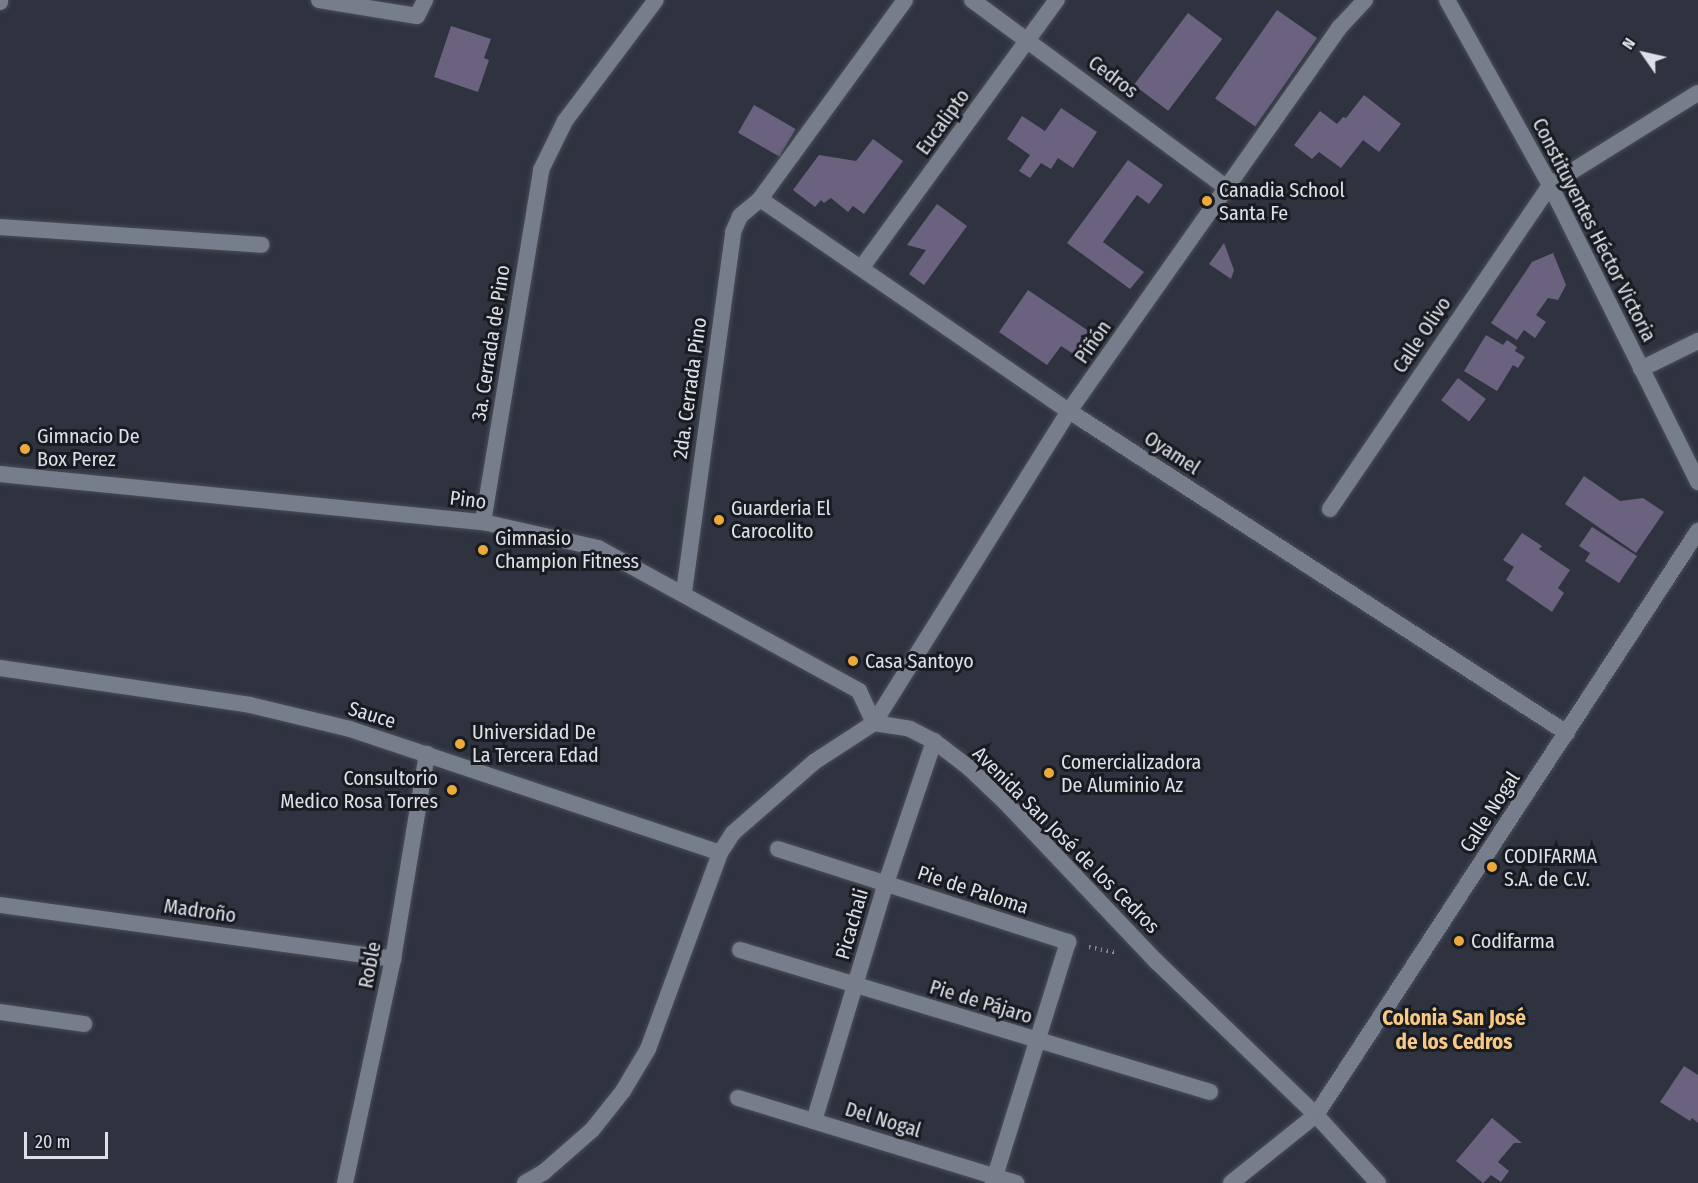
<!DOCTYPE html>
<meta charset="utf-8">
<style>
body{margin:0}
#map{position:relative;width:1698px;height:1183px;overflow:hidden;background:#2e333f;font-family:"Fira Sans Condensed",sans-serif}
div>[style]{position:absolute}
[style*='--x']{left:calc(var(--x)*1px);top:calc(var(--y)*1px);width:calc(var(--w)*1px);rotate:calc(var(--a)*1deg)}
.building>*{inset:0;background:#6b6280;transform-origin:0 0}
.path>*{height:4px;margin-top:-2px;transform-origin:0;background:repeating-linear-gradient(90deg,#8a8e97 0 1.5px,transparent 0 6px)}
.roads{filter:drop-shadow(0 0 2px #4a4e58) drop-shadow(0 0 2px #4a4e58)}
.pedestrian>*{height:16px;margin:-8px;padding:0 8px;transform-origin:8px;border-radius:8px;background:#777e8b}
.minor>*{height:16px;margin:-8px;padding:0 8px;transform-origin:8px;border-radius:8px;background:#777e8b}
.tertiary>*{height:16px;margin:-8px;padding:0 8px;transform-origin:8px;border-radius:8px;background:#777e8b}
.dots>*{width:16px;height:16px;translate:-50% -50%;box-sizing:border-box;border:3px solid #181b20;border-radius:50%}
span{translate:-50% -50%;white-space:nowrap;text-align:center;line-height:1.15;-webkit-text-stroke:6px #181b20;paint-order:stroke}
.street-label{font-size:20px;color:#dde0e8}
.poi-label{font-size:20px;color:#dde0e8}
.left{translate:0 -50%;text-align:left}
.right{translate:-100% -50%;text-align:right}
.neighbourhood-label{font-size:21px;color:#f7c985;font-weight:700}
.north{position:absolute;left:1614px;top:24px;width:60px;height:60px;-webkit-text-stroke:4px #181b20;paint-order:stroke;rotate:304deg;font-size:16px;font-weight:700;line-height:24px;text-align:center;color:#dde0e8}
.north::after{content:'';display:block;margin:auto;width:21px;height:27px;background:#dde0e8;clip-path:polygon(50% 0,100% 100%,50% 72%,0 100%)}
.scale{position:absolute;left:24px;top:1132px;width:84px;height:27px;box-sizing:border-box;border:3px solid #dde0e8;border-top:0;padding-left:8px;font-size:18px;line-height:21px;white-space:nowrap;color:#dde0e8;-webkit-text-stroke:4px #181b20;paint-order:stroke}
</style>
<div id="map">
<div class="building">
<div style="left:1277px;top:10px;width:49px;height:108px;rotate:35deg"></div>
<div style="left:1188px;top:13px;width:43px;height:90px;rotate:37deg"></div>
<div style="clip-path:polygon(451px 26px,491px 39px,484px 58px,489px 60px,478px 92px,434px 77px)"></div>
<div style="clip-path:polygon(1364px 95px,1401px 124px,1379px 152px,1363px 140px,1341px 168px,1319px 152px,1312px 159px,1294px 145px,1320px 111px,1337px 124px,1343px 117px,1346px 118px)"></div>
<div style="left:754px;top:105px;width:48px;height:32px;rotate:30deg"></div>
<div style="clip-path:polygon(1061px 108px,1097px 132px,1073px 168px,1058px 158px,1051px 169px,1041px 163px,1030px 178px,1019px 171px,1030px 155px,1007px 139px,1022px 116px,1045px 131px)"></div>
<div style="clip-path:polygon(873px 139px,903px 161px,864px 214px,853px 206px,848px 212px,831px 198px,824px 203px,821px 200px,815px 207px,793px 190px,819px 155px,856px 161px)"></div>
<div style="clip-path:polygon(1128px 160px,1163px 185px,1149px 204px,1137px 195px,1103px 242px,1144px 272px,1130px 289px,1067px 243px)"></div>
<div style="clip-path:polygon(937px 204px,967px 226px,924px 285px,909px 274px,926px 250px,907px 245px)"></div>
<div style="clip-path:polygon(1224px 243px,1234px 270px,1231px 279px,1209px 264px)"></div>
<div style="clip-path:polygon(1553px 253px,1566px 285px,1558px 300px,1548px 298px,1536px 315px,1546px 322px,1535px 338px,1524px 330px,1517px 340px,1491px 323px,1532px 262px)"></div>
<div style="clip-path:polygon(1028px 290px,1096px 336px,1081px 359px,1061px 346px,1047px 365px,999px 332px)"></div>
<div style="clip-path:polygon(1486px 335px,1503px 345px,1507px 340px,1517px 347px,1515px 351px,1525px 357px,1518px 368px,1513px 365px,1497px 391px,1464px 371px)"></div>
<div style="left:1458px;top:378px;width:35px;height:28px;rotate:37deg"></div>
<div style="clip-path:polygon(1584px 476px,1620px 501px,1643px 498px,1664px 512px,1636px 553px,1565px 504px)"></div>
<div style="clip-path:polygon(1592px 527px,1637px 556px,1619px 583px,1585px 561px,1590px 553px,1579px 546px)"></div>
<div style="clip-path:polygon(1522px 533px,1542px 546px,1539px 549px,1570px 570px,1558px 588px,1564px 593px,1552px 612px,1506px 580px,1514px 567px,1503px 560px)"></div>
<div style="clip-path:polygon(1684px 1066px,1698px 1075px,1698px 1123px,1692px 1118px,1690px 1121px,1660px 1102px)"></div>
<div style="clip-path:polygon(1492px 1118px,1522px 1143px,1514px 1143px,1498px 1162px,1509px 1171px,1501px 1182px,1491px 1175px,1483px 1183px,1456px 1161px)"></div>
</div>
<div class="path">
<div style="--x:1089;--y:947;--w:29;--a:12"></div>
</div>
<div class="roads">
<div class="pedestrian">
<div style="--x:886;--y:883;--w:150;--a:-71.3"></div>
</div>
<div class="minor">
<div style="--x:319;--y:0;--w:99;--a:9.3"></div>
<div style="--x:417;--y:16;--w:18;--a:-63"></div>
<div style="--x:972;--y:0;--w:318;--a:36.4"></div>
<div style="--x:1447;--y:0;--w:212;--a:60.9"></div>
<div style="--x:1550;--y:185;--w:332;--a:63.5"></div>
<div style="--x:760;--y:199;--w:375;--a:34.5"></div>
<div style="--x:1069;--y:411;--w:593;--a:32.89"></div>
<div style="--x:0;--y:227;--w:262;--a:3.9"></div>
<div style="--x:862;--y:267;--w:331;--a:-53.9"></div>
<div style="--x:1641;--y:369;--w:64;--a:-26.2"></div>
<div style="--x:0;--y:474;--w:485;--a:5.7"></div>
<div style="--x:483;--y:522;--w:118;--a:12.7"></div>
<div style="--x:598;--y:548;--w:298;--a:28.7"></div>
<div style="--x:859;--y:691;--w:35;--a:65"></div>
<div style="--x:1330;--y:509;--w:392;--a:-55.8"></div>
<div style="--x:1550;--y:185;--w:174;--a:-31.9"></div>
<div style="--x:483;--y:522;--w:357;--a:-80.6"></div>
<div style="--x:541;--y:170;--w:55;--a:-63.9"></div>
<div style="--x:565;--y:121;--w:151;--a:-53.1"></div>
<div style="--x:684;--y:592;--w:363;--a:-82.2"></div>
<div style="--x:733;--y:232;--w:17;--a:-66"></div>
<div style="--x:740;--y:216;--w:26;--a:-40"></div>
<div style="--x:760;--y:199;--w:246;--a:-53.9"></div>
<div style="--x:0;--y:668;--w:253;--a:8.4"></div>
<div style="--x:250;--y:705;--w:103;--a:13.5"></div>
<div style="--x:350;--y:729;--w:390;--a:18.5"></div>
<div style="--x:778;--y:849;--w:305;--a:17.8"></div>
<div style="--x:1068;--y:942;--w:252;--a:107.3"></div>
<div style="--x:0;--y:905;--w:397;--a:7.8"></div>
<div style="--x:740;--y:950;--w:491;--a:16.8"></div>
<div style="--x:0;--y:1012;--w:85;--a:8.1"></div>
<div style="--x:738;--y:1098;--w:291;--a:17"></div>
<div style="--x:814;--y:1121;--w:249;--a:-73.2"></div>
<div style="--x:345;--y:1183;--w:229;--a:-77.9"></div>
<div style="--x:393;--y:959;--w:208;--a:-80.6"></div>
<div style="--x:1231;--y:1183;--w:109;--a:-38.7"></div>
<div style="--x:1316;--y:1115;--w:698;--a:-56.81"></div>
</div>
<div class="tertiary">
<div style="--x:0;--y:2;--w:2;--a:-90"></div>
<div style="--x:874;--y:723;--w:368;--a:-58"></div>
<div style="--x:1069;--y:411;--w:469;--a:-54.8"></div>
<div style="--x:1339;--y:28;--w:38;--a:-47"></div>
<div style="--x:525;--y:1183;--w:22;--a:-30"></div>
<div style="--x:544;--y:1172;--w:64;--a:-41.2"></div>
<div style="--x:592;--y:1130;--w:50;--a:-51.5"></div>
<div style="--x:623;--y:1091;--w:49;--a:-59.2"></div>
<div style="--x:648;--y:1049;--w:209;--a:-69.8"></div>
<div style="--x:720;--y:853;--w:24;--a:-57"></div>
<div style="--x:733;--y:833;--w:108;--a:-41.2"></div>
<div style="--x:814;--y:762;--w:72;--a:-33"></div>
<div style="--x:874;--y:723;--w:36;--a:9"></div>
<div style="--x:910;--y:729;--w:27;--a:27"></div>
<div style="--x:934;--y:741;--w:43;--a:37.4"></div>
<div style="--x:968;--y:767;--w:52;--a:43.5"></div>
<div style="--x:1006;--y:803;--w:219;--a:46.5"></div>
<div style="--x:1157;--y:962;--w:221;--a:43.9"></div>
<div style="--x:1316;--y:1115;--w:92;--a:47.6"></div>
</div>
</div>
<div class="dots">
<div style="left:1207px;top:201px;background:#ebaa39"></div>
<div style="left:25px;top:449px;background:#ebaa39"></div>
<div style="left:719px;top:520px;background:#ebaa39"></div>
<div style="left:483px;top:550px;background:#ebaa39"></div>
<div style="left:853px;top:661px;background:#ebaa39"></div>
<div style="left:460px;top:744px;background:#ebaa39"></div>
<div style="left:1049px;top:773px;background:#ebaa39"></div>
<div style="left:452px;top:790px;background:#ebaa39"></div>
<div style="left:1492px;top:867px;background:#ebaa39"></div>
<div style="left:1459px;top:941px;background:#ebaa39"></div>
</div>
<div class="street-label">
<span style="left:1113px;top:77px;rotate:37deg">Cedros</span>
<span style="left:943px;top:122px;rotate:-54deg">Eucalipto</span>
<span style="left:1594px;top:230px;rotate:63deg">Constituyentes Héctor Victoria</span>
<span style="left:1422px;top:335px;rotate:-56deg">Calle Olivo</span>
<span style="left:1093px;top:342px;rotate:-55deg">Piñón</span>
<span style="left:491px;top:343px;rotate:-81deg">3a. Cerrada de Pino</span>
<span style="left:690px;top:388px;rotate:-82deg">2da. Cerrada Pino</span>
<span style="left:1172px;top:453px;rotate:33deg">Oyamel</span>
<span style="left:468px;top:500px;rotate:7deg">Pino</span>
<span style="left:372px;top:715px;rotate:17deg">Sauce</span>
<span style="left:1490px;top:812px;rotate:-57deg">Calle Nogal</span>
<span style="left:1066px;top:840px;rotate:45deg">Avenida San José de los Cedros</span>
<span style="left:973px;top:890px;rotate:18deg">Pie de Paloma</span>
<span style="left:200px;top:911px;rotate:8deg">Madroño</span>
<span style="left:852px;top:924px;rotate:-74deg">Picachali</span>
<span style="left:370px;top:965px;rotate:-79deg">Roble</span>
<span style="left:981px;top:1002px;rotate:17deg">Pie de Pájaro</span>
<span style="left:883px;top:1120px;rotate:17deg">Del Nogal</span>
</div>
<div class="poi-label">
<span class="left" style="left:1219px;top:202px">Canadia School<br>Santa Fe</span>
<span class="left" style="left:37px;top:448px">Gimnacio De<br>Box Perez</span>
<span class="left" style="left:731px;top:520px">Guarderia El<br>Carocolito</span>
<span class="left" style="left:495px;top:550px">Gimnasio<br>Champion Fitness</span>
<span class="left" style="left:865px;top:661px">Casa Santoyo</span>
<span class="left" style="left:472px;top:744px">Universidad De<br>La Tercera Edad</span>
<span class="left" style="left:1061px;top:774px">Comercializadora<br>De Aluminio Az</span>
<span class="right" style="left:438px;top:790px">Consultorio<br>Medico Rosa Torres</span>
<span class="left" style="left:1504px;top:868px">CODIFARMA<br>S.A. de C.V.</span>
<span class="left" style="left:1471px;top:941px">Codifarma</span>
</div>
<div class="neighbourhood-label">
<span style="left:1454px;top:1030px">Colonia San José<br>de los Cedros</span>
</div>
<div class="north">N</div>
<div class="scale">20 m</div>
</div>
